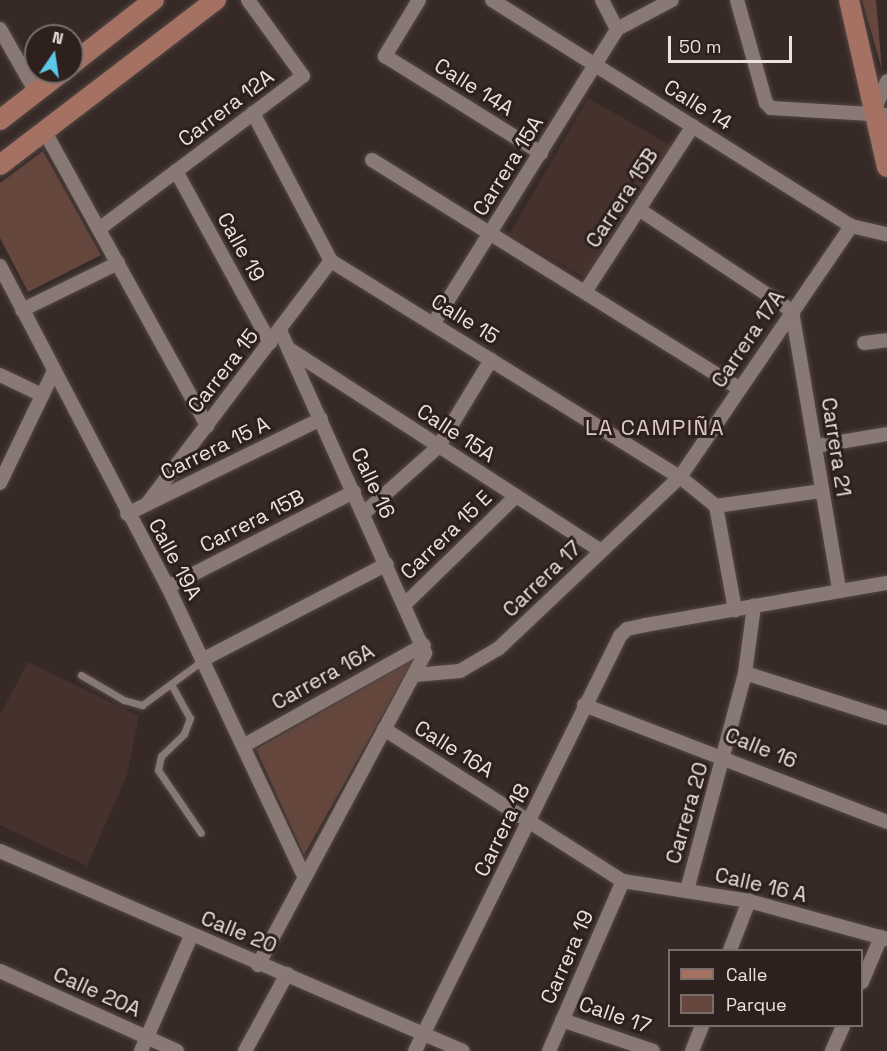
<!DOCTYPE html>
<meta charset="utf-8">
<style>
body{margin:0}
#map{position:relative;width:887px;height:1051px;overflow:hidden;background:#372a26;font-family:"Space Grotesk",sans-serif}
div>[style]{position:absolute}
[style*='--x']{left:calc(var(--x)*1px);top:calc(var(--y)*1px);width:calc(var(--w)*1px);rotate:calc(var(--a)*1deg)}
.built>*{inset:0;background:#45322d;transform-origin:0 0}
.green>*{inset:0;background:#65473e}
.roads{filter:drop-shadow(0 0 2px #534845) drop-shadow(0 0 2px #534845)}
.lane>*{height:7px;margin:-3.5px;padding:0 3.5px;transform-origin:3.5px;border-radius:3.5px;background:#897974}
.street>*{height:14px;margin:-7px;padding:0 7px;transform-origin:7px;border-radius:7px;background:#897974}
.secondary>*{height:20px;margin:-10px;padding:0 10px;transform-origin:10px;border-radius:10px;background:#a47162}
span{translate:-50% -50%;white-space:nowrap;text-align:center;line-height:1.15;-webkit-text-stroke:6px #2d201d;paint-order:stroke}
.street-label{font-size:21px;color:#ebe2e0}
.neighbourhood-label{font-size:22px;color:#dccac5;letter-spacing:1.5px}
.legend{position:absolute;left:668px;top:949px;width:195px;height:78px;box-sizing:border-box;background:#2d201d;border:2px solid #796e6b;margin:0;padding:8px 10px;list-style:none;font-size:18px;color:#ebe2e0}
.legend li{display:flex;align-items:center;gap:12px;height:30px}
.legend b{width:30px;border:2px solid #796e6b}
.north{position:absolute;left:24px;top:24px;width:60px;height:60px;box-sizing:border-box;background:#2d201d;border:2px solid #796e6b;border-radius:50%;rotate:13deg;font-size:16px;font-weight:700;line-height:24px;text-align:center;color:#ebe2e0}
.north::after{content:'';display:block;margin:auto;width:21px;height:27px;background:#5dc7e8;clip-path:polygon(50% 0,100% 100%,50% 72%,0 100%)}
.scale{position:absolute;left:668px;top:36px;width:124px;height:27px;box-sizing:border-box;border:3px solid #ebe2e0;border-top:0;padding-left:8px;font-size:18px;line-height:21px;white-space:nowrap;color:#ebe2e0;-webkit-text-stroke:4px #2d201d;paint-order:stroke}
</style>
<div id="map">
<div class="built">
<div style="left:588px;top:98px;width:99px;height:157px;rotate:30deg"></div>
<div style="clip-path:polygon(28px 662px,139px 716px,127px 775px,87px 866px,0 825px,0 715px)"></div>
</div>
<div class="green">
<div style="clip-path:polygon(862px 0,876px 0,882px 70px)"></div>
<div style="clip-path:polygon(43px 151px,101px 255px,28px 292px,0 238px,0 183px)"></div>
<div style="clip-path:polygon(414px 659px,304px 855px,256px 749px)"></div>
</div>
<div class="roads">
<div class="lane">
<div style="--x:81;--y:675;--w:50;--a:30.2"></div>
<div style="--x:124;--y:700;--w:19;--a:16"></div>
<div style="--x:142;--y:705;--w:74;--a:-36.3"></div>
<div style="--x:172;--y:686;--w:37;--a:61"></div>
<div style="--x:190;--y:718;--w:17;--a:111"></div>
<div style="--x:184;--y:734;--w:32;--a:136"></div>
<div style="--x:161;--y:756;--w:14;--a:102"></div>
<div style="--x:158;--y:770;--w:76;--a:55.7"></div>
</div>
<div class="street">
<div style="--x:419;--y:0;--w:66;--a:121.3"></div>
<div style="--x:385;--y:56;--w:184;--a:31.9"></div>
<div style="--x:492;--y:0;--w:424;--a:32.2"></div>
<div style="--x:851;--y:226;--w:37;--a:13"></div>
<div style="--x:602;--y:0;--w:33;--a:63"></div>
<div style="--x:737;--y:0;--w:107;--a:74.3"></div>
<div style="--x:766;--y:103;--w:7;--a:45"></div>
<div style="--x:771;--y:108;--w:116;--a:3.5"></div>
<div style="--x:0;--y:29;--w:73;--a:60.3"></div>
<div style="--x:617;--y:29;--w:62;--a:-27.8"></div>
<div style="--x:876;--y:106;--w:27;--a:-66"></div>
<div style="--x:253;--y:113;--w:167;--a:62.2"></div>
<div style="--x:331;--y:261;--w:410;--a:31.8"></div>
<div style="--x:680;--y:477;--w:46;--a:38.9"></div>
<div style="--x:45;--y:132;--w:336;--a:61.1"></div>
<div style="--x:372;--y:160;--w:433;--a:31.9"></div>
<div style="--x:176;--y:171;--w:196;--a:61.3"></div>
<div style="--x:640;--y:210;--w:182;--a:33.6"></div>
<div style="--x:792;--y:311;--w:283;--a:80.4"></div>
<div style="--x:99;--y:229;--w:255;--a:-36.9"></div>
<div style="--x:303;--y:76;--w:94;--a:-125.9"></div>
<div style="--x:0;--y:266;--w:362;--a:62.4"></div>
<div style="--x:168;--y:587;--w:319;--a:64.8"></div>
<div style="--x:585;--y:292;--w:198;--a:-57"></div>
<div style="--x:22;--y:310;--w:107;--a:-26.1"></div>
<div style="--x:433;--y:324;--w:348;--a:-58"></div>
<div style="--x:864;--y:343;--w:23;--a:-7"></div>
<div style="--x:289;--y:349;--w:372;--a:32.9"></div>
<div style="--x:0;--y:375;--w:47;--a:25.5"></div>
<div style="--x:816;--y:446;--w:72;--a:-9.6"></div>
<div style="--x:0;--y:483;--w:124;--a:-64.3"></div>
<div style="--x:147;--y:504;--w:305;--a:-52.9"></div>
<div style="--x:716;--y:506;--w:107;--a:-8.1"></div>
<div style="--x:716;--y:506;--w:106;--a:79.6"></div>
<div style="--x:364;--y:513;--w:99;--a:-41.7"></div>
<div style="--x:438;--y:447;--w:102;--a:-58.7"></div>
<div style="--x:127;--y:514;--w:216;--a:-26.1"></div>
<div style="--x:168;--y:587;--w:209;--a:-27.1"></div>
<div style="--x:405;--y:604;--w:155;--a:-44.2"></div>
<div style="--x:202;--y:660;--w:208;--a:-27.4"></div>
<div style="--x:745;--y:673;--w:149;--a:17.6"></div>
<div style="--x:415;--y:675;--w:45;--a:-5.1"></div>
<div style="--x:460;--y:671;--w:45;--a:-30.5"></div>
<div style="--x:499;--y:648;--w:249;--a:-43.4"></div>
<div style="--x:680;--y:477;--w:304;--a:-55.7"></div>
<div style="--x:584;--y:705;--w:325;--a:21.1"></div>
<div style="--x:384;--y:729;--w:283;--a:32.5"></div>
<div style="--x:623;--y:881;--w:128;--a:9"></div>
<div style="--x:749;--y:901;--w:143;--a:15.4"></div>
<div style="--x:243;--y:746;--w:207;--a:-29.2"></div>
<div style="--x:0;--y:851;--w:504;--a:23.36"></div>
<div style="--x:687;--y:890;--w:225;--a:-75"></div>
<div style="--x:745;--y:673;--w:68;--a:-82.3"></div>
<div style="--x:730;--y:950;--w:53;--a:-68.8"></div>
<div style="--x:258;--y:965;--w:354;--a:-61.8"></div>
<div style="--x:425;--y:653;--w:353;--a:-114.2"></div>
<div style="--x:0;--y:971;--w:194;--a:24.3"></div>
<div style="--x:862;--y:982;--w:49;--a:-67.1"></div>
<div style="--x:562;--y:1020;--w:96;--a:18.8"></div>
<div style="--x:141;--y:1051;--w:125;--a:-66.5"></div>
<div style="--x:245;--y:1051;--w:88;--a:-61.4"></div>
<div style="--x:415;--y:1051;--w:463;--a:-63.7"></div>
<div style="--x:620;--y:636;--w:10;--a:-45"></div>
<div style="--x:627;--y:629;--w:19;--a:-12"></div>
<div style="--x:646;--y:625;--w:245;--a:-9.9"></div>
<div style="--x:549;--y:1051;--w:185;--a:-66.5"></div>
<div style="--x:692;--y:1051;--w:27;--a:-68"></div>
<div style="--x:832;--y:1051;--w:27;--a:-66"></div>
</div>
<div class="secondary">
<div style="--x:849;--y:0;--w:171;--a:77.2"></div>
<div style="--x:72;--y:64;--w:104;--a:-38"></div>
<div style="--x:0;--y:120;--w:78;--a:-37.7"></div>
<div style="--x:0;--y:165;--w:272;--a:-37.4"></div>
</div>
</div>
<div class="street-label">
<span style="left:474px;top:87px;rotate:32deg">Calle 14A</span>
<span style="left:698px;top:105px;rotate:32deg">Calle 14</span>
<span style="left:226px;top:108px;rotate:-37deg">Carrera 12A</span>
<span style="left:508px;top:166px;rotate:-58deg">Carrera 15A</span>
<span style="left:622px;top:198px;rotate:-57deg">Carrera 15B</span>
<span style="left:241px;top:247px;rotate:61deg">Calle 19</span>
<span style="left:465px;top:319px;rotate:32deg">Calle 15</span>
<span style="left:748px;top:339px;rotate:-56deg">Carrera 17A</span>
<span style="left:223px;top:371px;rotate:-52deg">Carrera 15</span>
<span style="left:456px;top:433px;rotate:33deg">Calle 15A</span>
<span style="left:836px;top:447px;rotate:81deg">Carrera 21</span>
<span style="left:215px;top:448px;rotate:-26deg">Carrera 15 A</span>
<span style="left:373px;top:483px;rotate:65deg">Calle 16</span>
<span style="left:252px;top:521px;rotate:-27deg">Carrera 15B</span>
<span style="left:446px;top:535px;rotate:-44deg">Carrera 15 E</span>
<span style="left:175px;top:559px;rotate:62deg">Calle 19A</span>
<span style="left:542px;top:579px;rotate:-44deg">Carrera 17</span>
<span style="left:323px;top:677px;rotate:-29deg">Carrera 16A</span>
<span style="left:761px;top:748px;rotate:22deg">Calle 16</span>
<span style="left:454px;top:749px;rotate:32deg">Calle 16A</span>
<span style="left:687px;top:813px;rotate:-74deg">Carrera 20</span>
<span style="left:502px;top:830px;rotate:-64deg">Carrera 18</span>
<span style="left:761px;top:885px;rotate:13deg">Calle 16 A</span>
<span style="left:239px;top:932px;rotate:22deg">Calle 20</span>
<span style="left:567px;top:957px;rotate:-66deg">Carrera 19</span>
<span style="left:97px;top:992px;rotate:24deg">Calle 20A</span>
<span style="left:615px;top:1015px;rotate:19deg">Calle 17</span>
</div>
<div class="neighbourhood-label">
<span style="left:655px;top:428px">LA CAMPIÑA</span>
</div>
<ul class="legend">
<li><b style="height:8px;background:#a47162"></b>Calle</li>
<li><b style="height:16px;background:#65473e"></b>Parque</li>
</ul>
<div class="north">N</div>
<div class="scale">50 m</div>
</div>
